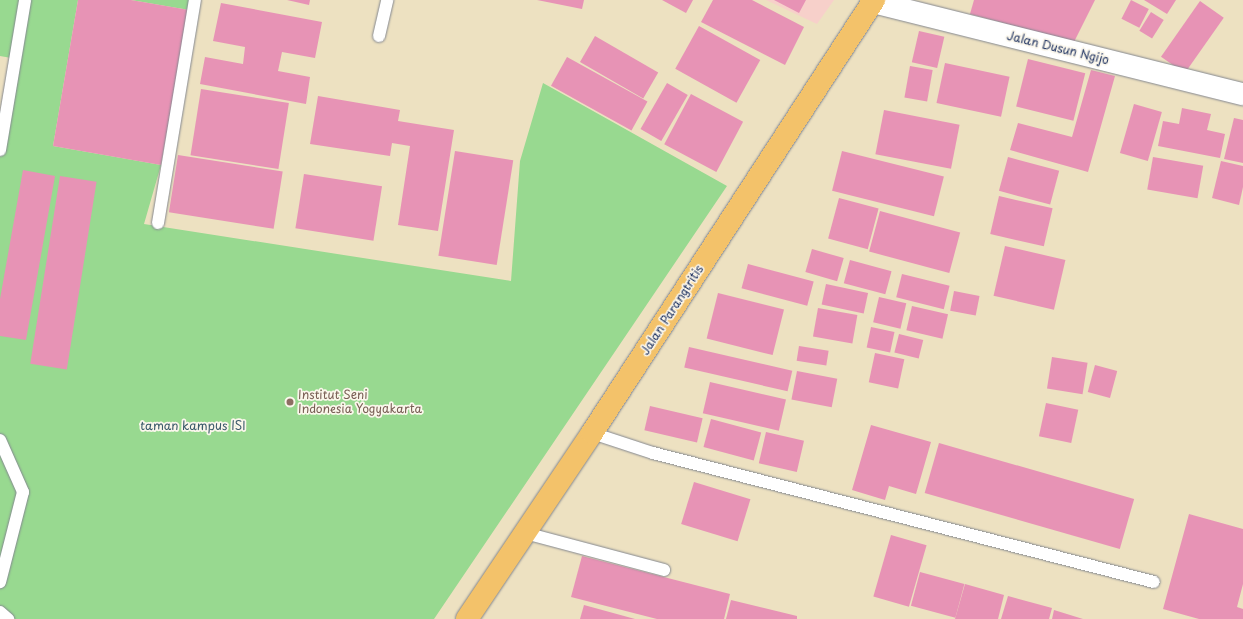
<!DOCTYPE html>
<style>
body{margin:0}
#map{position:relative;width:1243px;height:619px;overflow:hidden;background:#ede1c1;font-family:"Playpen Sans",sans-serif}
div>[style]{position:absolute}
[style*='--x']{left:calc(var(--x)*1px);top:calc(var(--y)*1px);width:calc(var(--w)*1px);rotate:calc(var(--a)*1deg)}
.built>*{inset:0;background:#f7d0ca}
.green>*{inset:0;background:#98d990}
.building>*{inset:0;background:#e793b5;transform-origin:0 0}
.roads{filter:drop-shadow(0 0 1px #848890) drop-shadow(0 0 1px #848890)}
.service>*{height:12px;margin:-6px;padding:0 6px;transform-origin:6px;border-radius:6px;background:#fff}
.minor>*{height:22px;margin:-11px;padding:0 11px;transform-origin:11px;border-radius:11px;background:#fff}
.primary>*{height:22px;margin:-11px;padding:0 11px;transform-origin:11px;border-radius:11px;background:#f3c26a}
.dots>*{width:11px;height:11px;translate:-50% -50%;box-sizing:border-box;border:2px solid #fbf7ec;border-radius:50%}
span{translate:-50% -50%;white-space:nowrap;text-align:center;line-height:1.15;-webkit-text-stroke:3.5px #fbf7ec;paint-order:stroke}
.street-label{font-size:12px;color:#1b2f5e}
.education-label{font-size:12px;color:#785e54}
.left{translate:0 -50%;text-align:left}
.park-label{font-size:12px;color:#3a5a6a}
</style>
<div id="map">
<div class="built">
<div style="clip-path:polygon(766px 0,834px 0,817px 24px)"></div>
</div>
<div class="green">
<div style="clip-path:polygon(0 0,78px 0,53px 146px,161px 165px,144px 224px,511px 281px,520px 161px,543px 83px,727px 186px,434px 619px,0 619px,0 112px,6px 113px,17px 59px,0 56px)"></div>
<div style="clip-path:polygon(131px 0,191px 0,189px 10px)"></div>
</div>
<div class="building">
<div style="clip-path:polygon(78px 0,131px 0,189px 10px,161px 165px,53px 146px)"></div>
<div style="clip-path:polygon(287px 0,310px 0,309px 5px)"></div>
<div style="clip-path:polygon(537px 0,584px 0,582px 9px)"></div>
<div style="clip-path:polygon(662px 0,693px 0,686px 13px)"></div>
<div style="clip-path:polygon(713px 0,752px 0,804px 27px,785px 65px,701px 22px)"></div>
<div style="clip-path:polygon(774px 0,806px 0,799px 13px)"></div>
<div style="clip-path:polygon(974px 0,1095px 0,1074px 42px,970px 14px)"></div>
<div style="left:1131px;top:0;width:20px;height:21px;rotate:27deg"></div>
<div style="clip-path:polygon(1144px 0,1176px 0,1167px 14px)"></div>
<div style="left:1200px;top:1px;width:29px;height:68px;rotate:35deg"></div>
<div style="clip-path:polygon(221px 3px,322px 22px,315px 58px,282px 52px,278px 71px,310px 77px,306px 104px,200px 84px,205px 57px,243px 64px,245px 47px,213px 41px)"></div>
<div style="left:1151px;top:12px;width:15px;height:22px;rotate:32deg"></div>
<div style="left:699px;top:26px;width:70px;height:49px;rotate:29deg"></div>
<div style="left:919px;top:31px;width:26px;height:32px;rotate:13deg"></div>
<div style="left:595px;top:36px;width:73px;height:30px;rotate:30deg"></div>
<div style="left:567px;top:57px;width:92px;height:33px;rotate:29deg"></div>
<div style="left:1028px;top:59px;width:59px;height:49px;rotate:14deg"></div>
<div style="left:945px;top:63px;width:66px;height:41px;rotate:12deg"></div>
<div style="left:910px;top:66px;width:23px;height:32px;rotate:10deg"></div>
<div style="clip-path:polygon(1091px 70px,1115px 76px,1088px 172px,1010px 150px,1018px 123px,1072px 137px)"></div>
<div style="left:667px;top:83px;width:24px;height:53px;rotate:30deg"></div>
<div style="left:201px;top:89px;width:89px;height:67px;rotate:9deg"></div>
<div style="left:691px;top:94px;width:59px;height:57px;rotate:28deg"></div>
<div style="clip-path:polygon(318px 96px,400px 110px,398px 121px,454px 130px,438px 231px,398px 225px,410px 146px,392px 143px,390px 156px,310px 144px)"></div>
<div style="left:1134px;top:104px;width:29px;height:51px;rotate:16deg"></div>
<div style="clip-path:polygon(1182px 108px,1211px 114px,1207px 130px,1225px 134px,1220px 158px,1158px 146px,1163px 121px,1179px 124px)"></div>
<div style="left:884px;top:110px;width:77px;height:45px;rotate:11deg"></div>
<div style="clip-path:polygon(1234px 118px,1243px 120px,1243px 163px,1224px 159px)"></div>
<div style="left:455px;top:151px;width:59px;height:106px;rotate:9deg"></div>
<div style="left:842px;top:151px;width:105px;height:41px;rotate:14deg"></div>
<div style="left:178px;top:155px;width:106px;height:58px;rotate:9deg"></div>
<div style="left:1008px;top:157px;width:53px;height:35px;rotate:15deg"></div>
<div style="left:1153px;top:157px;width:51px;height:33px;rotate:10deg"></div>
<div style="clip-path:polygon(1221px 161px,1243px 166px,1243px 187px,1239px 205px,1212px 198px)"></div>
<div style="clip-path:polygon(23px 170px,55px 176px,26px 340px,0 336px,0 299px)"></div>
<div style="left:304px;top:174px;width:79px;height:55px;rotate:9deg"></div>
<div style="left:60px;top:176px;width:37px;height:190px;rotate:9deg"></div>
<div style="left:999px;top:196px;width:55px;height:39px;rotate:13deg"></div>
<div style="left:839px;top:198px;width:41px;height:42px;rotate:15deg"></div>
<div style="left:880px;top:211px;width:83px;height:42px;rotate:15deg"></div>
<div style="left:1005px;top:246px;width:62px;height:51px;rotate:13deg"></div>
<div style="left:812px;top:249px;width:33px;height:24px;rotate:16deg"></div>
<div style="left:850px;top:260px;width:43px;height:24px;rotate:15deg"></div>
<div style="left:748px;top:264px;width:68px;height:25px;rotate:15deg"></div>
<div style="left:902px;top:274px;width:49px;height:24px;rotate:14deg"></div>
<div style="left:826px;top:284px;width:43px;height:21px;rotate:12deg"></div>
<div style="left:954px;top:291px;width:26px;height:20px;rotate:11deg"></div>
<div style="left:718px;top:293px;width:68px;height:47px;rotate:14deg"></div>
<div style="left:879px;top:297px;width:28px;height:26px;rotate:13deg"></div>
<div style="left:912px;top:306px;width:37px;height:25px;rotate:13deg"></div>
<div style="left:818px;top:308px;width:40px;height:29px;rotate:10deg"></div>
<div style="left:871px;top:327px;width:24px;height:21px;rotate:12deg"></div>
<div style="left:899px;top:334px;width:25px;height:19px;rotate:14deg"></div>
<div style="left:799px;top:346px;width:30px;height:15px;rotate:9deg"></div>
<div style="left:689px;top:347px;width:106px;height:21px;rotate:13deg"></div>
<div style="left:875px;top:353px;width:30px;height:30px;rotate:12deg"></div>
<div style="left:1052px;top:357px;width:36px;height:32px;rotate:9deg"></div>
<div style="left:1095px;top:365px;width:23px;height:28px;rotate:15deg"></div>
<div style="left:797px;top:371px;width:41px;height:29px;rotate:11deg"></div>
<div style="left:710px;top:382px;width:78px;height:32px;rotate:13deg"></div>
<div style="left:1046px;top:403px;width:33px;height:34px;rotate:12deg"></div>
<div style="left:650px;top:406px;width:54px;height:25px;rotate:13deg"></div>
<div style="left:711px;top:419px;width:52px;height:29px;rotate:15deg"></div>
<div style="clip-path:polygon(871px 425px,931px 442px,916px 494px,889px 486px,885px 500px,852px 490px)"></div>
<div style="left:766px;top:432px;width:39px;height:32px;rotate:13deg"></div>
<div style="left:939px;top:443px;width:203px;height:52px;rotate:16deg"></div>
<div style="left:694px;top:482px;width:59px;height:44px;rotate:17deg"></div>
<div style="clip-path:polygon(1189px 514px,1243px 529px,1243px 584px,1237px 607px,1243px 609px,1243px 619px,1199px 619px,1163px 609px)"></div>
<div style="left:891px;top:535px;width:37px;height:64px;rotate:16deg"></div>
<div style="clip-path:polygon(582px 556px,730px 594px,724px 619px,657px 619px,571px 597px)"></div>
<div style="left:920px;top:572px;width:46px;height:35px;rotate:15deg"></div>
<div style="clip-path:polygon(965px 584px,1004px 595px,998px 619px,955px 619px)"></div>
<div style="clip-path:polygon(1008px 596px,1052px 608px,1049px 619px,1001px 619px)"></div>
<div style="clip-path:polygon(731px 600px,797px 616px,797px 619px,726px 619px)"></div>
<div style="clip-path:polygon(584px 605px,635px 619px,580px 619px)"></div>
<div style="clip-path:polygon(1054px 610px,1083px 619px,1052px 619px)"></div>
</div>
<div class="roads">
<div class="service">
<div style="--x:379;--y:36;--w:37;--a:-77"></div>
<div style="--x:0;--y:150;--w:152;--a:-80.5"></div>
<div style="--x:158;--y:223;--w:226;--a:-80.6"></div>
<div style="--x:592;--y:433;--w:64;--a:18.2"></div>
<div style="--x:653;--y:453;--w:517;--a:14.44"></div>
<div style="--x:0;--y:440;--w:57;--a:66.1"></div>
<div style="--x:23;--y:492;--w:93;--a:104.3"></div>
<div style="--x:525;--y:533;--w:144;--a:14.9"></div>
<div style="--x:0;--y:612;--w:11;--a:41"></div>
</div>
<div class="minor">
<div style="--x:873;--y:2;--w:381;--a:14"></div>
</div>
<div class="primary">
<div style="--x:467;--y:619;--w:224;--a:-56.1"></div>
<div style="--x:592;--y:433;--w:517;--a:-56.93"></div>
</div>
</div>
<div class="dots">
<div style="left:290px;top:402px;background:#8d6e63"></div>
</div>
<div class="street-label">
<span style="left:1058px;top:48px;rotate:14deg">Jalan Dusun Ngijo</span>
<span style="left:672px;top:310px;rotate:-57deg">Jalan Parangtritis</span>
</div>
<div class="education-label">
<span class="left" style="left:298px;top:402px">Institut Seni<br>Indonesia Yogyakarta</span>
</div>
<div class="park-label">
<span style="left:193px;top:426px">taman kampus ISI</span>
</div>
</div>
